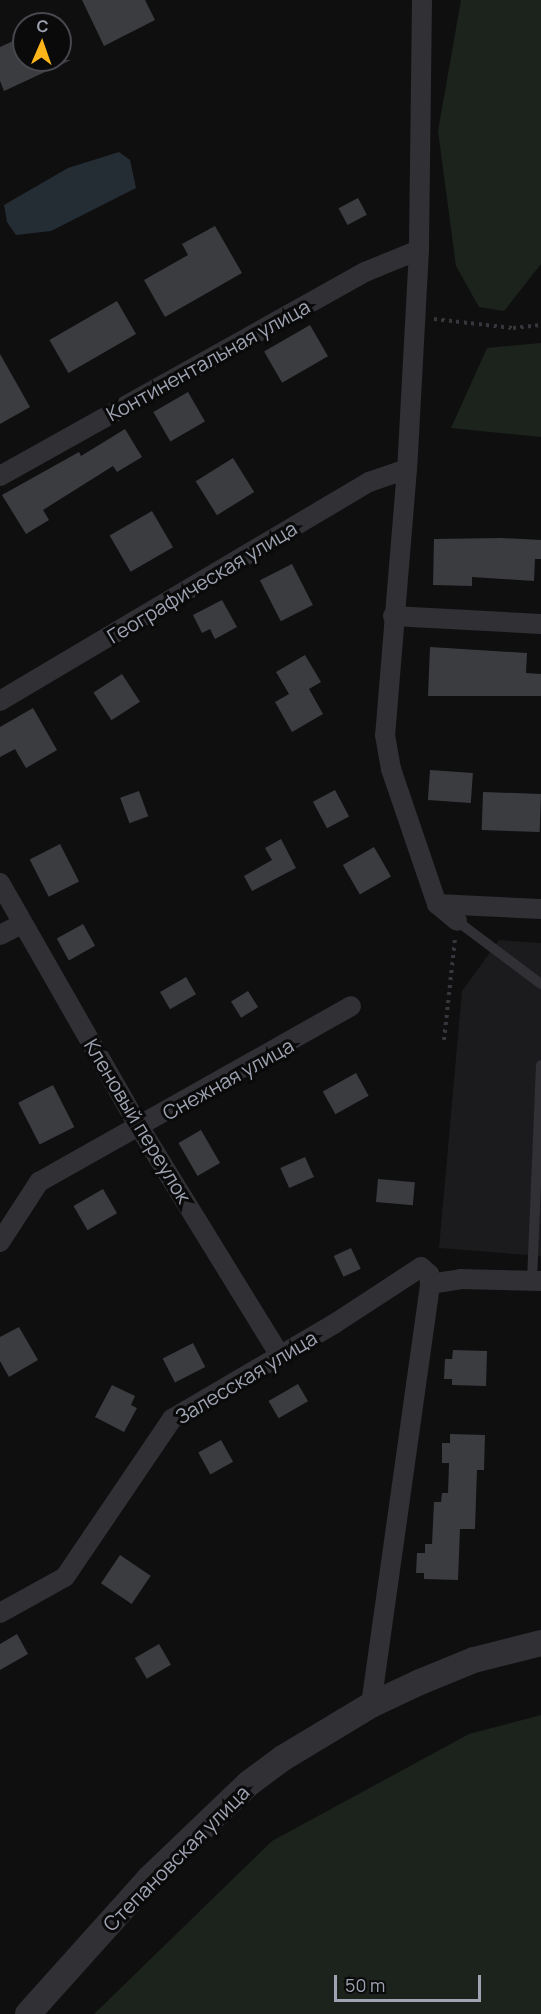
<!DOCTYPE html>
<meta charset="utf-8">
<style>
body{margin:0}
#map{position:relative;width:541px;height:2014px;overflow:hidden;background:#0f0f10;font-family:Manrope,sans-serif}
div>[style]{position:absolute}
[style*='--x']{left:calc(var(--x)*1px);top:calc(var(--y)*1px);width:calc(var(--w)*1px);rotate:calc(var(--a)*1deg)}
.built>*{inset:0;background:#1b1b1d}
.green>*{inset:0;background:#1b231c}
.water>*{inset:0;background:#252d34}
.building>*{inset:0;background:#3b3c40;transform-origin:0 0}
.path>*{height:4px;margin-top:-2px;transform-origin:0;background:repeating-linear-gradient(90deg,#36373c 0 3px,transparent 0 7.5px)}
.service>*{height:10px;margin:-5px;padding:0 5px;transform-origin:5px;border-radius:5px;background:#303035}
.minor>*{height:20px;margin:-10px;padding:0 10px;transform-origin:10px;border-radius:10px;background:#303035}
.tertiary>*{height:26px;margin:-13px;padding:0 13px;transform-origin:13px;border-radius:13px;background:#303035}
span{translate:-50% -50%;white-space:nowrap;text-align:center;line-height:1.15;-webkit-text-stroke:6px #0a0a0b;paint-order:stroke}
.street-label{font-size:20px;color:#9fa4b2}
.north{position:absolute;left:12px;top:12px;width:60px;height:60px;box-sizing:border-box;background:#0a0a0b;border:2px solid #46484e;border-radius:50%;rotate:2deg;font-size:16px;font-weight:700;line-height:24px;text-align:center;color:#9fa4b2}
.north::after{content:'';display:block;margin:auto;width:21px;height:27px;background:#feb519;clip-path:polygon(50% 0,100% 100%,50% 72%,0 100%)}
.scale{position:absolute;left:334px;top:1975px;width:147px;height:27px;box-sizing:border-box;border:3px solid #9fa4b2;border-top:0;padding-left:8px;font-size:18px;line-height:21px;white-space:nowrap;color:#9fa4b2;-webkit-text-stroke:4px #0a0a0b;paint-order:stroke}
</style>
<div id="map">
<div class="built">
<div style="clip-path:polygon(499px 940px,541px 943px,541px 1256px,439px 1248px,462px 991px)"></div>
</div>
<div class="green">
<div style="clip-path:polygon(461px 0,541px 0,541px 264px,504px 311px,479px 307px,456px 266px,438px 131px)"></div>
<div style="clip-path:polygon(541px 343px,541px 437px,451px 428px,487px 348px)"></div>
<div style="clip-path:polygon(541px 1715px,541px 2014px,94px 2014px,272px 1841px,469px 1734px)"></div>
</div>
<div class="water">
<div style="clip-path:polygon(119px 152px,130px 160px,136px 188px,51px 231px,16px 235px,7px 222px,4px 205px,68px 168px)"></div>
</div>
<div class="building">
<div style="clip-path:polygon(82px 0,145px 0,155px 20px,104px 46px)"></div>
<div style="clip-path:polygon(24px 36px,24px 60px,71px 60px,4px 91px,0 81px,0 47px)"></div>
<div style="left:358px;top:198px;width:19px;height:22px;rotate:62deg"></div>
<div style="clip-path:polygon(215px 226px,242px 273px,165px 317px,144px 280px,188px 255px,182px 244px)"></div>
<div style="left:117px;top:301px;width:38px;height:78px;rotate:60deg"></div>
<div style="left:310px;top:325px;width:36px;height:53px;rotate:60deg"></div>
<div style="clip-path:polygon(0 354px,30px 407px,0 424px)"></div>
<div style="left:188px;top:392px;width:34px;height:40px;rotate:60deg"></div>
<div style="clip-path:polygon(125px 429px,142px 457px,117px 472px,113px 466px,43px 510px,49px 520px,26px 534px,2px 495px,79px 452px,81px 456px)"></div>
<div style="left:233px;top:458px;width:40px;height:44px;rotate:58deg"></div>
<div style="left:152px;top:511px;width:42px;height:49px;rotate:60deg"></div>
<div style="clip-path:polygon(501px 538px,541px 540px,541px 559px,535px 559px,534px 581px,472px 577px,472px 586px,433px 585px,434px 539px)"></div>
<div style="left:292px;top:564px;width:46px;height:36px;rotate:63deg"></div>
<div style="clip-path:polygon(222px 600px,237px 627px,215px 639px,210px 629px,202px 633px,193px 615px)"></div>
<div style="clip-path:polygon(430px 647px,527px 653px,526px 673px,541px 674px,541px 696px,428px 696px)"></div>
<div style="clip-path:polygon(305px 655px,321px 682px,309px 689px,323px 714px,292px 732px,275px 702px,289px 694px,276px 672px)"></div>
<div style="left:122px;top:674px;width:33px;height:34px;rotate:57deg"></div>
<div style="clip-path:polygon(33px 708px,57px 750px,26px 768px,15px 749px,0 757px,0 727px)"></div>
<div style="left:430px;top:770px;width:43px;height:30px;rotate:4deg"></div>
<div style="left:335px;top:790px;width:30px;height:25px;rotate:62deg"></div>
<div style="left:139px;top:791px;width:27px;height:20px;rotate:70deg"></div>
<div style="left:483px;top:792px;width:58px;height:38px;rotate:2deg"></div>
<div style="clip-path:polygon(281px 839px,296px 868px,252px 891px,244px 876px,272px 860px,265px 848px)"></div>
<div style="left:60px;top:844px;width:42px;height:34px;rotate:63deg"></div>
<div style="left:374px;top:847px;width:34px;height:36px;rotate:60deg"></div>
<div style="left:83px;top:924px;width:25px;height:30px;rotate:61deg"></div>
<div style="left:186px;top:977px;width:20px;height:30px;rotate:60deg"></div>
<div style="left:248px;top:991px;width:19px;height:20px;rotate:58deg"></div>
<div style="left:356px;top:1073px;width:26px;height:38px;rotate:61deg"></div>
<div style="left:53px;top:1085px;width:47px;height:39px;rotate:63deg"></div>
<div style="left:201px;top:1130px;width:38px;height:26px;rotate:60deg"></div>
<div style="left:305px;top:1157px;width:22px;height:27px;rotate:66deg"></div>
<div style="left:378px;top:1179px;width:37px;height:23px;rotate:5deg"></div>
<div style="left:103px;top:1189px;width:28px;height:34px;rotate:60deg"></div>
<div style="left:351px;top:1248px;width:23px;height:19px;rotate:65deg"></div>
<div style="clip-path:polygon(19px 1327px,38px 1360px,9px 1377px,0 1361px,0 1337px)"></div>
<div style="left:193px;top:1343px;width:27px;height:34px;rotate:63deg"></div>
<div style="clip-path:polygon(453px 1350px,487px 1351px,486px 1386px,452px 1385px,452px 1379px,444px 1379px,445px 1359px,452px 1359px)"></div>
<div style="left:298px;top:1384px;width:20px;height:34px;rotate:60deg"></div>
<div style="clip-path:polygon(112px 1385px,135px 1396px,131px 1405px,137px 1408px,124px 1432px,95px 1417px)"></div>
<div style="clip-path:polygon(450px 1434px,485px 1435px,484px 1470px,477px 1470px,475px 1529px,460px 1529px,458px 1580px,424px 1579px,424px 1573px,416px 1573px,417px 1553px,425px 1553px,425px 1544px,432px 1544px,434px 1502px,441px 1502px,442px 1493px,448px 1493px,449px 1463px,442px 1463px,442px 1443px,450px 1443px)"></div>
<div style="left:221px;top:1440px;width:25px;height:26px;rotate:61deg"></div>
<div style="left:120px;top:1555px;width:37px;height:34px;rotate:34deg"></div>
<div style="clip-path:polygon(17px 1634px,28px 1654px,0 1670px,0 1644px)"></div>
<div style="left:159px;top:1644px;width:24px;height:28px;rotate:60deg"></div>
</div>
<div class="path">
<div style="--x:434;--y:319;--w:80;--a:6.5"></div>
<div style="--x:513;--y:328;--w:28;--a:-6"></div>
<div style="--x:444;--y:1040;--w:102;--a:-83.8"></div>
</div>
<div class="service">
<div style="--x:457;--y:921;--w:105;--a:36.9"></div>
<div style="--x:532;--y:1280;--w:215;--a:-87.6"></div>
</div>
<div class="minor">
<div style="--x:422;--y:0;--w:250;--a:90.7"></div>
<div style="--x:419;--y:250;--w:219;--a:93.1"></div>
<div style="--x:407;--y:469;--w:267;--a:94.7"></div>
<div style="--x:385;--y:735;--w:35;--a:80"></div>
<div style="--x:391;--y:769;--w:143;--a:71.2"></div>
<div style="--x:437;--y:904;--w:26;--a:40"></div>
<div style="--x:0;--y:476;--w:418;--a:-29.2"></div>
<div style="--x:365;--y:272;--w:58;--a:-22.2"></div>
<div style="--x:393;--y:616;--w:148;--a:3.1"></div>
<div style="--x:0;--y:701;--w:429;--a:-30.7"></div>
<div style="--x:369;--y:482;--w:40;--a:-18.9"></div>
<div style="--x:0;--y:883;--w:282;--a:60.3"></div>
<div style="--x:140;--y:1128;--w:268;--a:58.4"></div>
<div style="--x:437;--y:904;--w:104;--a:2.8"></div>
<div style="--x:0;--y:935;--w:25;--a:-27"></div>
<div style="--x:0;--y:1242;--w:72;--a:-57"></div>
<div style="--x:39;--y:1182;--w:358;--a:-29.4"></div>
<div style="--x:0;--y:1613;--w:74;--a:-29"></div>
<div style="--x:65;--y:1577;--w:191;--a:-55.9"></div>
<div style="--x:172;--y:1419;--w:188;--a:-30.4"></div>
<div style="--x:334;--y:1324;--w:104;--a:-33.2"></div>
<div style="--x:421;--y:1267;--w:11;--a:41"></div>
<div style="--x:429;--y:1274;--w:10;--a:84"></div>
<div style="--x:371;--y:1705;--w:425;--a:-82"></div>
<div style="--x:430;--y:1284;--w:30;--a:-9"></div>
<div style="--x:460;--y:1279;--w:81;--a:1.4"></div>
</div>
<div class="tertiary">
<div style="--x:28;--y:2014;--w:183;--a:-48.1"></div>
<div style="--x:150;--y:1878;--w:136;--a:-43.8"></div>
<div style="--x:248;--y:1784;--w:44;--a:-36.6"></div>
<div style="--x:283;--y:1758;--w:103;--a:-31.1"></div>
<div style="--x:371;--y:1705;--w:54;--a:-25.1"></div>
<div style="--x:420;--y:1682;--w:58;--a:-22.2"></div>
<div style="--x:474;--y:1660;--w:69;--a:-14.2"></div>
</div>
<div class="street-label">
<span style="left:208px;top:360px;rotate:-29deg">Континентальная улица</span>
<span style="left:202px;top:582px;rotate:-31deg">Географическая улица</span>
<span style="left:228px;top:1079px;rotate:-29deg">Снежная улица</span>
<span style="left:138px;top:1121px;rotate:59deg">Кленовый переулок</span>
<span style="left:246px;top:1377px;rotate:-31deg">Залесская улица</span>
<span style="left:176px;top:1858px;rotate:-45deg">Степановская улица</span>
</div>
<div class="north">С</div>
<div class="scale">50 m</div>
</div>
